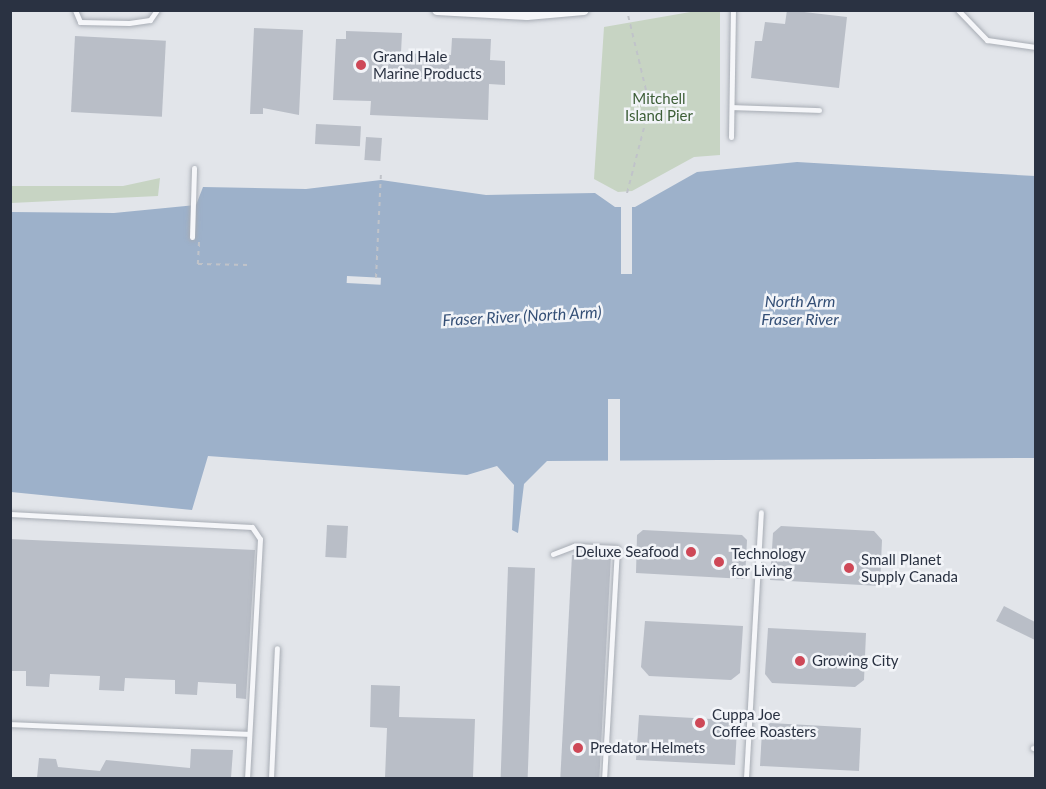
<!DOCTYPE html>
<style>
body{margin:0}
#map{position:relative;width:1046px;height:789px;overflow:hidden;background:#e2e5ea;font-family:Lato,sans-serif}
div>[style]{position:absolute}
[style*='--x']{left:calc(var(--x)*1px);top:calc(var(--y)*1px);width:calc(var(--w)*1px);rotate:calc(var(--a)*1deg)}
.green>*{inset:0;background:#c7d4c3}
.water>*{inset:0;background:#9db1ca}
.pier>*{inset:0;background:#e2e5ea;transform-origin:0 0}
.building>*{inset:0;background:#b9bec7;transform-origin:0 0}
.path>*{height:2px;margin-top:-1px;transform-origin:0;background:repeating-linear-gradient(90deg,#c0c3c9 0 4.5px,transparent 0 9px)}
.roads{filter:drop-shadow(0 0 2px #a7acb4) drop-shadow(0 0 2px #a7acb4)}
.service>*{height:5px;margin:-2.5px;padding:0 2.5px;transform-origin:2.5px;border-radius:2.5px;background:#f5f6f9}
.minor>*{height:10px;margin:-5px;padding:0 5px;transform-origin:5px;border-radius:5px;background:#f5f6f9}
.dots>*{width:16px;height:16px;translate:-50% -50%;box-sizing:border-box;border:3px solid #f2f4f8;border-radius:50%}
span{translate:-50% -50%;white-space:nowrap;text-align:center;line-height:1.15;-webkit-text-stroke:5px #f2f4f8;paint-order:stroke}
.poi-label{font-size:15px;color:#2a3242}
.left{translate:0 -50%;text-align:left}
.right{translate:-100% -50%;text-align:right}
.park-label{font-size:15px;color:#3d5e37}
.water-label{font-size:16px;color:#344f76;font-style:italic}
.frame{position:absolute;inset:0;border:12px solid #2a3242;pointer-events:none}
</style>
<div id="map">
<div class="green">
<div style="clip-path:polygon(696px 11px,720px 11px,720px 155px,694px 157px,632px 191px,618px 192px,594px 179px,604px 27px)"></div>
<div style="clip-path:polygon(160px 178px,158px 196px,11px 203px,11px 186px,123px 186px)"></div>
</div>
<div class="water">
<div style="clip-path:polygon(797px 162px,1035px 176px,1035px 458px,547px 461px,524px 484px,518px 533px,512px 530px,514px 485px,497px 466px,467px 475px,208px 456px,192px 510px,11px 492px,11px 212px,114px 213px,196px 205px,203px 187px,306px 189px,381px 180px,486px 195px,595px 193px,615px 207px,635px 207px,697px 172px)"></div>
</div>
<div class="pier">
<div style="left:621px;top:204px;width:11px;height:70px"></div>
<div style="left:347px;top:276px;width:34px;height:7px;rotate:3deg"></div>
<div style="left:608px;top:399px;width:12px;height:65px"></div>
</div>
<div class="building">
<div style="clip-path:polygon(787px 10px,847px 17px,839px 88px,751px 78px,755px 41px,762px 41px,765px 22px,785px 24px)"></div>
<div style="clip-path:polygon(254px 28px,303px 30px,299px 115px,263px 108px,263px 114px,250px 114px)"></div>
<div style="clip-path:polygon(346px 31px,402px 33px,401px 53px,451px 55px,452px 38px,491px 39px,490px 60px,505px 61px,505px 85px,489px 84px,488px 120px,370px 115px,371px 101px,333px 100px,336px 39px,346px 39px)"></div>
<div style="left:75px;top:36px;width:91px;height:76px;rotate:3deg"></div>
<div style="left:316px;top:124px;width:45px;height:20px;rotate:3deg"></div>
<div style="left:366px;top:137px;width:16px;height:23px;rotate:4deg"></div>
<div style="left:327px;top:525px;width:21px;height:32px;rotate:3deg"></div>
<div style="clip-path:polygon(781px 526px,874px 531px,882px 540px,880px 586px,770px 580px,773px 533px)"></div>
<div style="clip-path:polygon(643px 530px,742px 535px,747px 540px,745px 579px,636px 573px,637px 535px)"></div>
<div style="clip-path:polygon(10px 539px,255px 550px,246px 699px,236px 698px,236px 684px,198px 682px,197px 695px,175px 694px,175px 680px,125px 678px,124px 691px,99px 690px,100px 676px,50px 674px,49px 687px,26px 686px,26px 671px,10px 671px)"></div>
<div style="left:572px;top:555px;width:39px;height:223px;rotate:3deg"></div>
<div style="left:508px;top:567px;width:27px;height:211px;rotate:2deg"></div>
<div style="clip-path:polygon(1004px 606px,1035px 622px,1035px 640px,996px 621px)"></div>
<div style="clip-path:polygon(645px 621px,743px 626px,740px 673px,731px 680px,649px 676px,641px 667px)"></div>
<div style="clip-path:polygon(768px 628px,866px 633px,864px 680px,855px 687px,772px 683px,765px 674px)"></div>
<div style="clip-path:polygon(371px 685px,400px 686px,399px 717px,475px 719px,473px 778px,385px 778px,387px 728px,370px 727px)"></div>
<div style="clip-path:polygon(639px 715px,730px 720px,737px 729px,735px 765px,636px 760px)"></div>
<div style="clip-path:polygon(770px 723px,861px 728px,859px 771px,760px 766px,762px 731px)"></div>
<div style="clip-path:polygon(191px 749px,233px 750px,231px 778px,37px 778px,39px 758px,56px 759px,58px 767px,100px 771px,106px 760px,190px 768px)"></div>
</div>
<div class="path">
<div style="--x:627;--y:193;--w:71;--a:-75.4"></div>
<div style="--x:645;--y:124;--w:34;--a:-88"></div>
<div style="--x:646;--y:90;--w:77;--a:-103.5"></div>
<div style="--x:199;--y:242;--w:22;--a:93"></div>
<div style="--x:198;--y:264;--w:50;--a:1.1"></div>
<div style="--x:376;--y:278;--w:107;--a:-87.3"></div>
</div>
<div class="roads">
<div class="service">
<div style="--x:75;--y:10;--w:13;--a:67"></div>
<div style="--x:80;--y:22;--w:49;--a:1.2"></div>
<div style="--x:129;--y:23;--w:21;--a:-8"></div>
<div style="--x:150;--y:20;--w:12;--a:-55"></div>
<div style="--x:958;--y:10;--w:42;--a:46"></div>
<div style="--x:987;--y:40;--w:49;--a:8.1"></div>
<div style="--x:732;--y:107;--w:87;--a:2"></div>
<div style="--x:731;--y:137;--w:127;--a:-89.1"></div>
<div style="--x:192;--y:237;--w:69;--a:-88.3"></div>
<div style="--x:10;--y:514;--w:242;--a:3.1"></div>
<div style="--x:252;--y:527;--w:14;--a:56"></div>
<div style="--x:260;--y:539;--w:239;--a:93.1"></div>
<div style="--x:553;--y:554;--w:22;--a:-21"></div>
<div style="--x:574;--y:546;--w:43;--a:2.7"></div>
<div style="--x:617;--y:548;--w:230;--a:93.2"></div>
<div style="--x:10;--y:724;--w:239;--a:2.4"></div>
<div style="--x:1033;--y:748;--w:3;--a:18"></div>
<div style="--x:271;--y:778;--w:130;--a:-87.4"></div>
<div style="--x:746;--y:778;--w:266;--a:-86.8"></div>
</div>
<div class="minor">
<div style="--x:437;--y:10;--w:90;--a:3.2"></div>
<div style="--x:527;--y:15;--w:57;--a:-5"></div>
</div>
</div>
<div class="dots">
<div style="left:361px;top:65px;background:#ce4857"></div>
<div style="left:691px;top:552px;background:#ce4857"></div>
<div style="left:719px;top:562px;background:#ce4857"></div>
<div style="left:849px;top:568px;background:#ce4857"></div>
<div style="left:800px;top:661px;background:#ce4857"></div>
<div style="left:700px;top:723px;background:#ce4857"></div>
<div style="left:578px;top:748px;background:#ce4857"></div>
</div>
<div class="poi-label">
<span class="left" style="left:373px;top:65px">Grand Hale<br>Marine Products</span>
<span class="right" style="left:679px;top:552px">Deluxe Seafood</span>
<span class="left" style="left:731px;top:562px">Technology<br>for Living</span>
<span class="left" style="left:861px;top:568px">Small Planet<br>Supply Canada</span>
<span class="left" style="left:812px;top:661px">Growing City</span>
<span class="left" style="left:712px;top:723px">Cuppa Joe<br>Coffee Roasters</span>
<span class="left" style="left:590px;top:748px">Predator Helmets</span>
</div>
<div class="park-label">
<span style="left:659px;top:107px">Mitchell<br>Island Pier</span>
</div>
<div class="water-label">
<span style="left:800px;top:310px">North Arm<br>Fraser River</span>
<span style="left:522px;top:316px;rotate:-3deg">Fraser River (North Arm)</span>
</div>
<div class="frame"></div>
</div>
